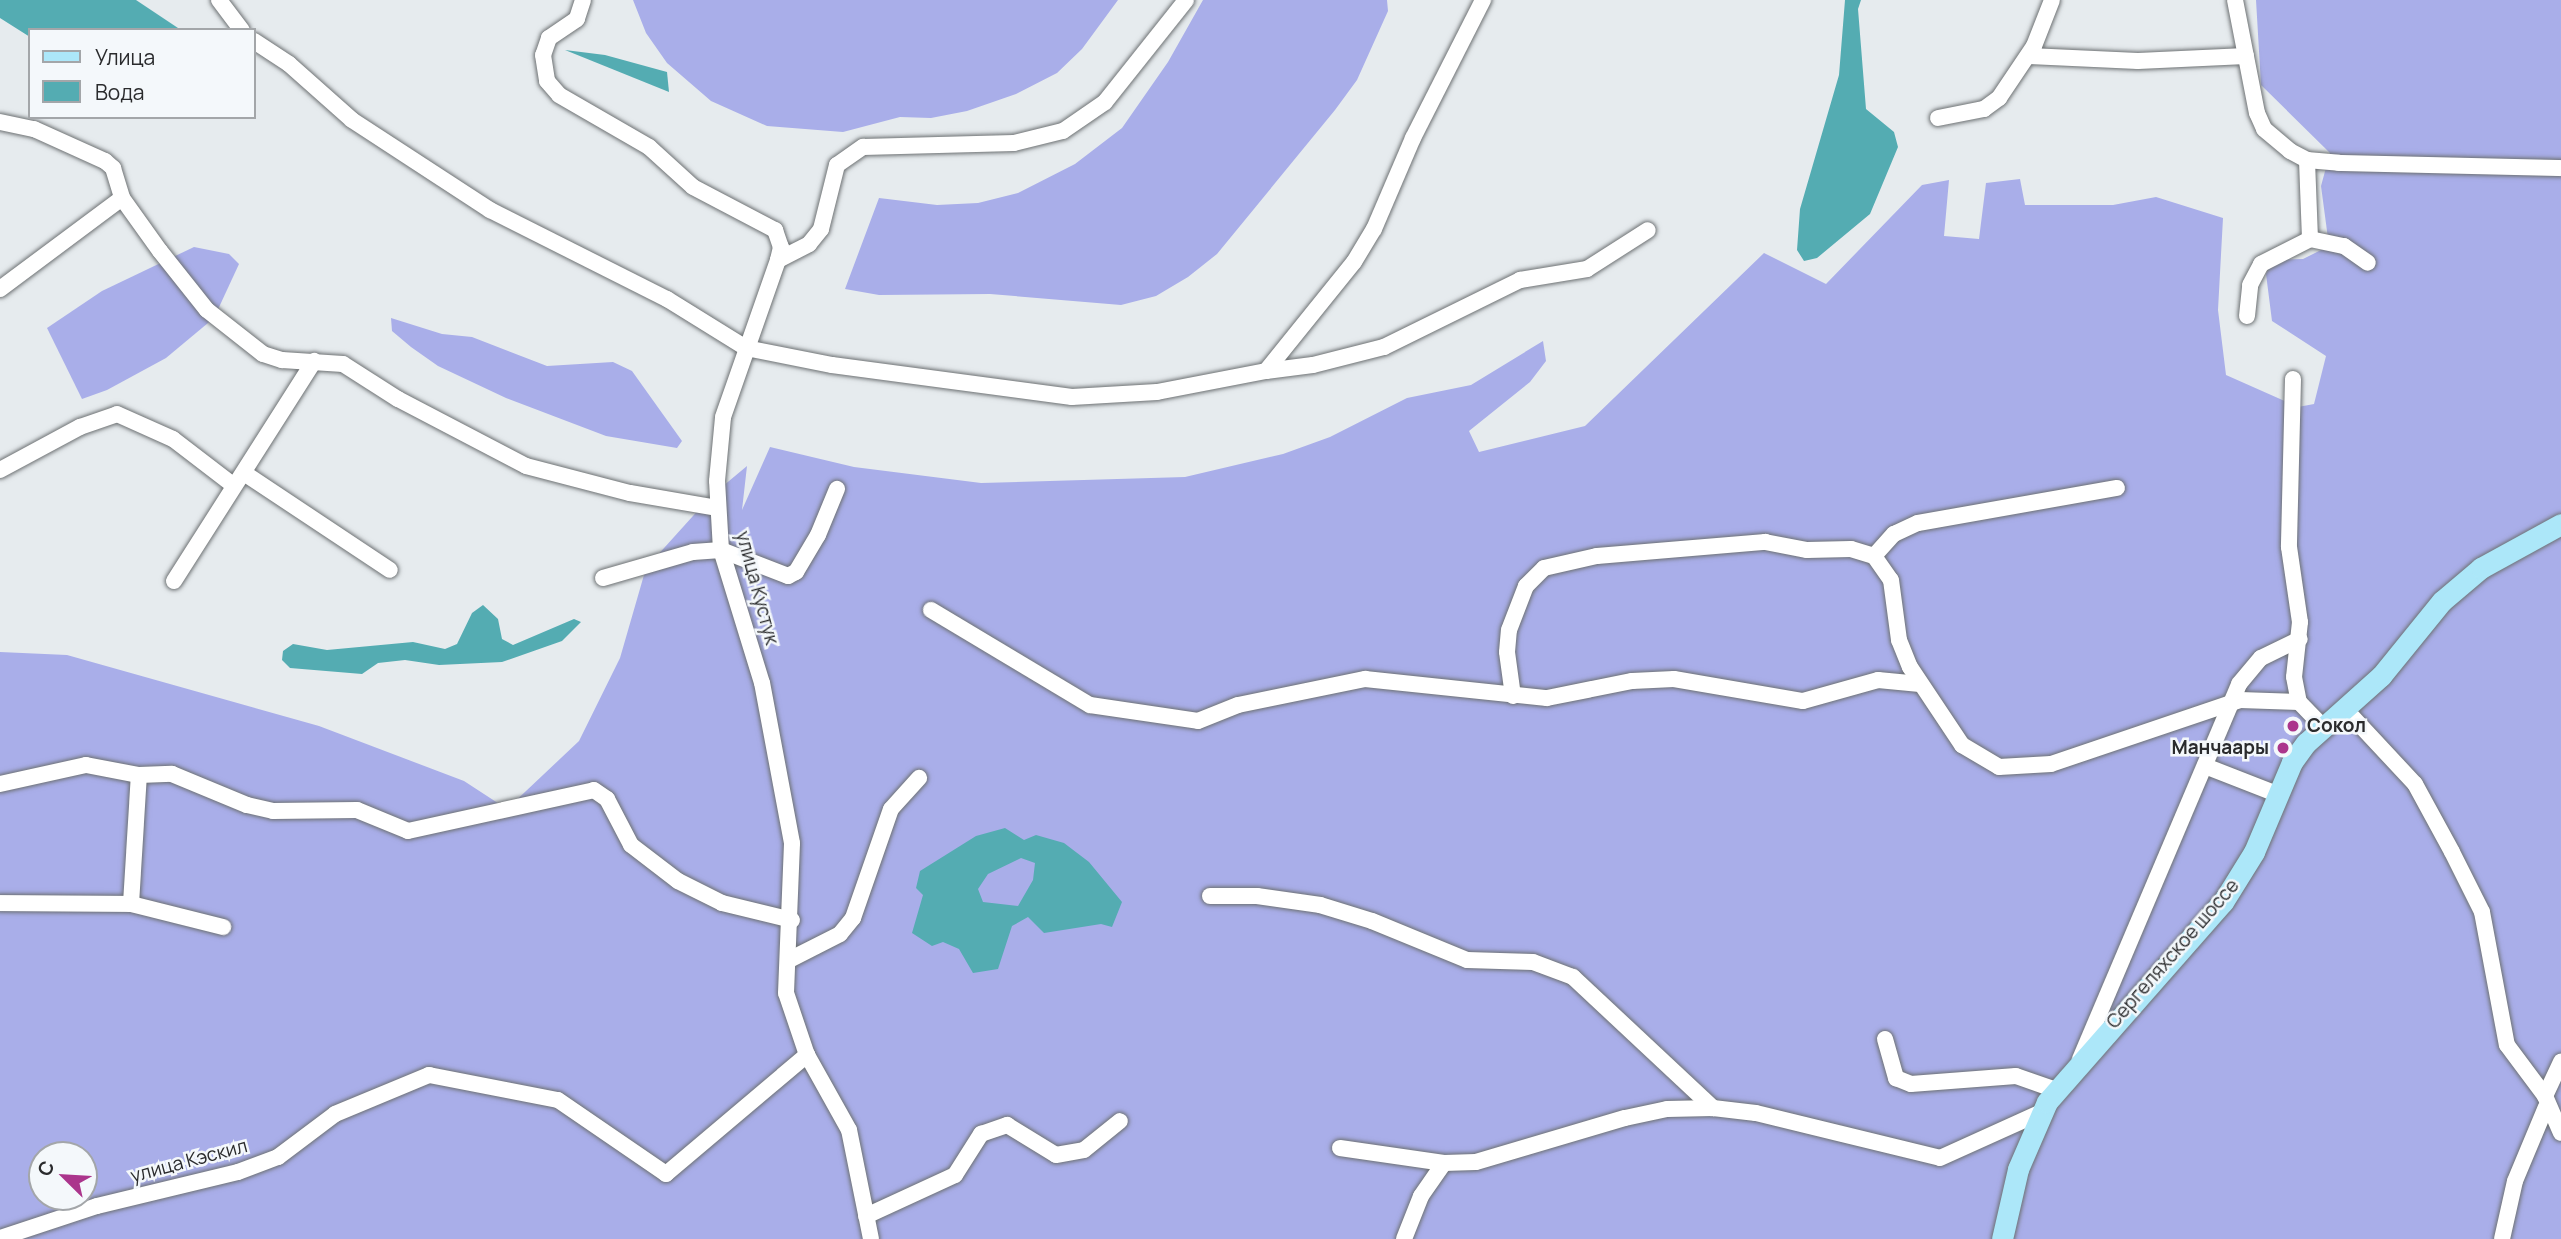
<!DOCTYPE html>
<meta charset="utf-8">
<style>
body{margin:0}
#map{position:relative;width:2561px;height:1239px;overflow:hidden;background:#e6ebee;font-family:Manrope,sans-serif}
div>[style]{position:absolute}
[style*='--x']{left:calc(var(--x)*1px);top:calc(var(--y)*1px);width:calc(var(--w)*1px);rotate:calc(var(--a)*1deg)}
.forest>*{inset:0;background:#a9aee9}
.water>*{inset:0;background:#54acb2}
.roads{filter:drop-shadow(0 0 2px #6d7173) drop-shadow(0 0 2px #6d7173)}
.minor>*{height:16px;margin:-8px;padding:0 8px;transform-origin:8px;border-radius:8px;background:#fff}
.major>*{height:21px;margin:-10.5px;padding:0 10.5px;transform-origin:10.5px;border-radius:10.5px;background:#ace7f9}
.dots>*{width:19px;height:19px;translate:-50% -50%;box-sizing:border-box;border:4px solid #f4f8fb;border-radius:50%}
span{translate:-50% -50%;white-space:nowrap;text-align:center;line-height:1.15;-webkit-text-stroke:5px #f4f8fb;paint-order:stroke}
.street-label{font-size:19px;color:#2a2b2d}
.poi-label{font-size:19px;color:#2a2b2d;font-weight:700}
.left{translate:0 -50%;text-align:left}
.right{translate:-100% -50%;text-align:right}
.legend{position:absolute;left:28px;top:28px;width:228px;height:91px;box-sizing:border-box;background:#f4f8fb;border:2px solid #a3a6a9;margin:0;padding:9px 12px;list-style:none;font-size:21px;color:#2a2b2d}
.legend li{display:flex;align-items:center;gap:14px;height:35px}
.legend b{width:35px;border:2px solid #a3a6a9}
.north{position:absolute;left:28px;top:1141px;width:70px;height:70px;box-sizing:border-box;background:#f4f8fb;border:2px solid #a3a6a9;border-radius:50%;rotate:294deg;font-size:19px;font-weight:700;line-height:28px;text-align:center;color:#2a2b2d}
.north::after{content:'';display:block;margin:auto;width:24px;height:32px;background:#ab358c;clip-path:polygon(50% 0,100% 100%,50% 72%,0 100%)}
</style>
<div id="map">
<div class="forest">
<div style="clip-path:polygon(633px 0,1118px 0,1082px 49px,1057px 73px,1016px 94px,967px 111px,931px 118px,900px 117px,843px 132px,767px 126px,711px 101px,667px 63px,646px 33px)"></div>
<div style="clip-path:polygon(1203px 0,1387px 0,1388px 11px,1357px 80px,1335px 110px,1217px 254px,1188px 277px,1156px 296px,1121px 305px,990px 294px,879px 295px,845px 289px,879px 198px,937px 205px,978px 203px,1018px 193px,1075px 164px,1122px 128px,1168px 62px)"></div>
<div style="clip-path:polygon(evenodd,2256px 0,2561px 0,2561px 1239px,0 1239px,0 652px,67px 655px,319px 726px,464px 781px,507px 809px,579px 741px,620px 658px,646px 568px,711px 496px,747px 466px,742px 510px,770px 447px,854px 467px,981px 483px,1185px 477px,1283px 454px,1330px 437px,1407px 398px,1471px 385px,1543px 341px,1546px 361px,1530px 382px,1469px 431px,1479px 452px,1585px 426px,1764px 253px,1826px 284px,1922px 185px,1949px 180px,1944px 236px,1979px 239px,1986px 183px,2020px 179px,2025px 205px,2113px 205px,2156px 197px,2223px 218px,2218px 310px,2226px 375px,2298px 407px,2314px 404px,2326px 356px,2272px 321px,2266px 274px,2273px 260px,2303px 259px,2329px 246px,2321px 186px,2330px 153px,2261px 85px,2256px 0,42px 1155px,84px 1155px,84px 1197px,42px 1197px,42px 1155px)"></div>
<div style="clip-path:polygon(194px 247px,229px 254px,239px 264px,214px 318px,166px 358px,107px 390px,82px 399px,47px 328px,102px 291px)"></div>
<div style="clip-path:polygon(391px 318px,442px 334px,472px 337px,547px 366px,613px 362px,632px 371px,682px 441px,677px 448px,606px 436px,506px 398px,438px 366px,411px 347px,392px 331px)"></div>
</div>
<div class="water">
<div style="clip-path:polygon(0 0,136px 0,181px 30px,30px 30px,30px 37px,0 18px)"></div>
<div style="clip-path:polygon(1845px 0,1861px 0,1858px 9px,1866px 109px,1894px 132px,1898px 147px,1870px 214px,1817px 258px,1804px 261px,1797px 250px,1800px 209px,1839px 75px)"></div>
<div style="clip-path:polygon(565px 50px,605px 55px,667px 72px,669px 92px)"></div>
<div style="clip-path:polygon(483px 605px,498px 619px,502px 639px,513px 645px,574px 619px,581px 622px,562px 641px,502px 662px,439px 665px,405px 660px,378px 663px,362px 674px,290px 668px,282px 660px,283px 651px,293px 644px,327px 650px,413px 642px,445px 649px,457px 644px,472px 613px)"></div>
<div style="clip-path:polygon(evenodd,1005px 828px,1024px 840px,1036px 835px,1064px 843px,1089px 862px,1122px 902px,1112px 927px,1101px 924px,1044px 933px,1028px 917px,1012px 926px,998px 969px,973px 973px,959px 949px,943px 942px,932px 946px,912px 933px,923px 895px,916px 888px,920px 871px,976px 836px,1005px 828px,1021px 858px,1035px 863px,1033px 880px,1018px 906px,983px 902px,978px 889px,988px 874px,1021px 858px)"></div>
</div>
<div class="roads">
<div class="minor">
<div style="--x:219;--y:0;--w:38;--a:53"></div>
<div style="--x:583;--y:0;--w:20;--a:108"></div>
<div style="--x:577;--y:19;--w:34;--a:146"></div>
<div style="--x:549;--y:38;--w:18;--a:109"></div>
<div style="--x:543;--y:55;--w:26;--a:81"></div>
<div style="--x:547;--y:81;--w:18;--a:49"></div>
<div style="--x:559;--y:95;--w:104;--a:30"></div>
<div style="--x:649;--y:147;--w:59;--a:42.3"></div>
<div style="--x:693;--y:187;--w:93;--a:27.7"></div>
<div style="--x:775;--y:230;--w:18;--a:71"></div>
<div style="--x:781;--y:247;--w:13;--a:103"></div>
<div style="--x:2235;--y:0;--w:115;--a:79"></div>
<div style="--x:2257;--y:113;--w:17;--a:66"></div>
<div style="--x:2264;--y:129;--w:34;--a:40"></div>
<div style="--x:2290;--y:151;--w:19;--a:28"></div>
<div style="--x:2307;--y:160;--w:32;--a:5"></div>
<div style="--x:2339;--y:163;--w:222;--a:1.3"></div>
<div style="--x:254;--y:41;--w:42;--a:33.3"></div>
<div style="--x:289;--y:64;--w:84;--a:41.6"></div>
<div style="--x:352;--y:120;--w:165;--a:33.1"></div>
<div style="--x:490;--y:210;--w:198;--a:26.7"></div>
<div style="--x:667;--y:299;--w:93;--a:31.8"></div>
<div style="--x:746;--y:348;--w:88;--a:11.2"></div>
<div style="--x:832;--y:365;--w:242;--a:7.6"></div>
<div style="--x:1072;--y:397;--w:85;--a:-3.4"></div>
<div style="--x:1157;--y:392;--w:111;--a:-10.9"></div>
<div style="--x:1266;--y:371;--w:140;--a:-51.1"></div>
<div style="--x:1354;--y:262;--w:39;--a:-59"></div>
<div style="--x:1374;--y:229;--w:99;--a:-66.8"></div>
<div style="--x:1413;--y:138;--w:155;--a:-63.1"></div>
<div style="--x:2029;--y:56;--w:109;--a:2.6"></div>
<div style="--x:2138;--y:61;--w:108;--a:-2.7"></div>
<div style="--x:1938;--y:118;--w:47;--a:-11.1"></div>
<div style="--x:1984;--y:109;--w:19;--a:-36"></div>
<div style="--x:1999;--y:98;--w:63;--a:-56.1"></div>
<div style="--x:2034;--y:46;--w:49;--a:-68.6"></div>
<div style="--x:0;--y:122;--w:35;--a:12"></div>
<div style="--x:34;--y:129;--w:78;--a:24.3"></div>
<div style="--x:105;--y:161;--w:11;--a:41"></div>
<div style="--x:113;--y:168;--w:31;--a:73"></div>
<div style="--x:122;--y:198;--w:65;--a:54.4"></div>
<div style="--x:160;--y:251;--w:75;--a:51.5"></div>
<div style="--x:207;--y:310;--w:71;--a:38.2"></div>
<div style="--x:263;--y:354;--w:20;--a:18"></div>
<div style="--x:282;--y:360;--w:61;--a:3.8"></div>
<div style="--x:343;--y:364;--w:65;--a:32.5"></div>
<div style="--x:398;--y:399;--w:144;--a:27.6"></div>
<div style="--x:526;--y:466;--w:107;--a:14.6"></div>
<div style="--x:630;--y:493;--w:88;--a:9.8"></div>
<div style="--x:2310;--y:239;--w:35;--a:12"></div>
<div style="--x:2344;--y:246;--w:29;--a:35"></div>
<div style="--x:0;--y:289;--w:152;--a:-36.7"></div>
<div style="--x:2247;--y:316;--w:31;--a:-84"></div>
<div style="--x:2250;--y:285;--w:24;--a:-62"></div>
<div style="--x:2261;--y:264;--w:55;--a:-27"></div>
<div style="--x:2310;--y:239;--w:79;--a:-92.2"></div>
<div style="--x:1266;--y:371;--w:47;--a:-7.3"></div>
<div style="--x:1313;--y:365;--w:73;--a:-14.2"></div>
<div style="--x:1384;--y:347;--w:152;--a:-26.2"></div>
<div style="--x:1520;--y:280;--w:68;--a:-9.3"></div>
<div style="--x:1587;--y:269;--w:72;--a:-32.6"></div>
<div style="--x:2293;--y:379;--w:168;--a:91.4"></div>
<div style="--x:2289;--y:547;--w:76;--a:81.7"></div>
<div style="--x:2300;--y:622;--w:55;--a:96.2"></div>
<div style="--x:2294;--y:677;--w:25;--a:79"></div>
<div style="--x:0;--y:470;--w:91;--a:-28.3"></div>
<div style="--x:80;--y:427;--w:39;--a:-19"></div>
<div style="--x:117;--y:414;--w:61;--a:24.1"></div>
<div style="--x:173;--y:439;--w:76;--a:37.5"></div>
<div style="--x:244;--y:473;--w:175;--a:33.6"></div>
<div style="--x:1874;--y:556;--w:30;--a:-48"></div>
<div style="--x:1894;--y:534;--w:26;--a:-25"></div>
<div style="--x:1918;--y:523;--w:202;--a:-10"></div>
<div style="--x:603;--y:578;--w:94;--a:-16.1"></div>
<div style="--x:693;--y:552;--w:28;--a:-4"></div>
<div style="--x:721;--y:550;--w:72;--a:21.2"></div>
<div style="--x:788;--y:576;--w:9;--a:-27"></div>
<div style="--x:796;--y:572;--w:43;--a:-59.3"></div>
<div style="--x:818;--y:535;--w:50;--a:-67.6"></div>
<div style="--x:174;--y:581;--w:261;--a:-57.5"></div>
<div style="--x:931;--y:610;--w:185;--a:30.9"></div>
<div style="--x:1090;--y:705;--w:109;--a:8.4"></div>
<div style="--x:1198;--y:721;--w:43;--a:-21.8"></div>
<div style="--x:1238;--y:705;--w:130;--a:-11.6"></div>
<div style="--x:1365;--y:679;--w:183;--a:6"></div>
<div style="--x:1547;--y:698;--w:87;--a:-11.3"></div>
<div style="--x:1632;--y:681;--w:42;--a:-2.7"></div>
<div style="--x:1674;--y:679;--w:131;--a:9.7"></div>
<div style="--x:1803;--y:701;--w:78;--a:-15.6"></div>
<div style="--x:1878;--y:680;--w:42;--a:5.4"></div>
<div style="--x:1513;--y:696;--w:44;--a:-97.8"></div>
<div style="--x:1507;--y:652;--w:22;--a:-85"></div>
<div style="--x:1509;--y:630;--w:47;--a:-68.9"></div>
<div style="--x:1526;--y:586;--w:25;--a:-45"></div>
<div style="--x:1544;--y:568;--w:54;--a:-12.8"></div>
<div style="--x:1597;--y:556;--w:169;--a:-4.8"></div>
<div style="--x:1765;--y:542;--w:43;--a:10.8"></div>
<div style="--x:1807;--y:550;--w:44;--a:-1.3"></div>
<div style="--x:1851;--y:549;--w:24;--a:17"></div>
<div style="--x:1874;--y:556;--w:29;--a:55"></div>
<div style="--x:1891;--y:580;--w:61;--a:82.4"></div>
<div style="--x:1899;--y:640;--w:29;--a:68"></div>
<div style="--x:1910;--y:667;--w:94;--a:56.3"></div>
<div style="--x:1962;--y:745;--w:43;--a:30.7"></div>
<div style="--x:1999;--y:767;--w:52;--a:-3.3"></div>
<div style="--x:2051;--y:764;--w:200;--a:-18.7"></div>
<div style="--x:2240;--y:700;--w:59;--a:1.9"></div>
<div style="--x:2299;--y:702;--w:35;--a:46"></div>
<div style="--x:2346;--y:710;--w:101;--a:47"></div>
<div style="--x:2415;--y:784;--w:77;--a:61.4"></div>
<div style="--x:2452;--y:852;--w:67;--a:63.4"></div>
<div style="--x:2482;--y:912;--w:135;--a:79.4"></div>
<div style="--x:2507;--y:1045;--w:64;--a:53.3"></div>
<div style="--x:2545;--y:1096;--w:40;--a:66.6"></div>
<div style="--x:2205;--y:766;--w:77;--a:21.3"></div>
<div style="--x:0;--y:784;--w:88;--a:-12.5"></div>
<div style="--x:86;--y:765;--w:54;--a:10.7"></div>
<div style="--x:139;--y:775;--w:33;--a:-2"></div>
<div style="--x:172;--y:774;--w:81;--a:22.5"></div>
<div style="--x:247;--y:805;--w:27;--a:13"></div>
<div style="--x:273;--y:811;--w:84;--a:-0.7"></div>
<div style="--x:357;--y:810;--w:55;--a:22.4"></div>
<div style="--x:408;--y:831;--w:190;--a:-12.4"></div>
<div style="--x:594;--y:790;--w:16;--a:35"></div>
<div style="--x:607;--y:799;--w:52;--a:62.4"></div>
<div style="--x:631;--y:845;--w:59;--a:37.5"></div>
<div style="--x:678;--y:881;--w:49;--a:26.6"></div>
<div style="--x:722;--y:903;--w:72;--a:13.7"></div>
<div style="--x:1210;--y:896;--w:47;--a:0"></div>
<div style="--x:1257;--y:896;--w:64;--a:8.1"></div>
<div style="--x:1320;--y:905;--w:54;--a:17.1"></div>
<div style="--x:1372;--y:921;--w:103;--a:22.3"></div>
<div style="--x:1467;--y:960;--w:66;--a:1.7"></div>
<div style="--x:1533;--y:962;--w:43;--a:20.6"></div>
<div style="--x:1573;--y:977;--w:192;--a:43.1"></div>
<div style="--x:0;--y:903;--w:131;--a:0.4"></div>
<div style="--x:131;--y:904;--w:129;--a:-86.5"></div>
<div style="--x:131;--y:904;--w:95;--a:14"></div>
<div style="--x:791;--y:959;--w:55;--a:-27"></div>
<div style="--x:840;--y:934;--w:21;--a:-51"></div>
<div style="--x:853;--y:918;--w:115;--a:-70.8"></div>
<div style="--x:891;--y:809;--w:42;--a:-47.9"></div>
<div style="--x:1885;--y:1039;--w:41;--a:74.2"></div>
<div style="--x:1896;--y:1078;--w:16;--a:22"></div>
<div style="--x:1911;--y:1084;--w:105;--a:-4.4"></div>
<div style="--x:2016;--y:1076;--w:42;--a:19.3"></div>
<div style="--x:2080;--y:1059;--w:407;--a:-67"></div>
<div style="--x:2239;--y:684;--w:34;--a:-50"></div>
<div style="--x:2261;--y:658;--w:43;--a:-26"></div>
<div style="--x:2545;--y:1096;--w:38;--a:-65"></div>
<div style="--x:1340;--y:1148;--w:105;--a:8.2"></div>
<div style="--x:1444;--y:1163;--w:32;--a:-2"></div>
<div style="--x:1476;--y:1162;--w:155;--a:-16.5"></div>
<div style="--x:1625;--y:1118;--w:43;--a:-12.1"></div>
<div style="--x:1667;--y:1109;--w:46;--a:-1.2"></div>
<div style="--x:1713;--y:1108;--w:43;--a:6.6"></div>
<div style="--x:1756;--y:1113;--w:189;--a:13.7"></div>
<div style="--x:1940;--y:1158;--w:112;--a:-24.3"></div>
<div style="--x:866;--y:1216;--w:98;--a:-24.7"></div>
<div style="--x:955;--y:1175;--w:49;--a:-57.6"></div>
<div style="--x:981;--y:1134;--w:28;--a:-19"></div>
<div style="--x:1007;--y:1125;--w:57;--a:31.5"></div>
<div style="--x:1056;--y:1155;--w:28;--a:-10"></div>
<div style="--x:1084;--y:1150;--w:46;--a:-38.9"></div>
<div style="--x:0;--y:1238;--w:102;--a:-18.3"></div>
<div style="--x:97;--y:1206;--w:145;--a:-13.6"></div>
<div style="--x:238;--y:1172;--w:43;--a:-20.6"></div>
<div style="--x:278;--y:1157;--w:71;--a:-37"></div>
<div style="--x:335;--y:1114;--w:102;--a:-22.5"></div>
<div style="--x:429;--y:1075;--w:131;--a:11"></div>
<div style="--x:558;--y:1100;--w:131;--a:34.4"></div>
<div style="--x:666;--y:1174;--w:185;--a:-40.2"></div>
<div style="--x:871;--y:1239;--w:111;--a:-101.4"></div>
<div style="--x:849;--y:1130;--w:86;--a:-119.2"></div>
<div style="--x:807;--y:1055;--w:65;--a:-108.7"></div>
<div style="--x:786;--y:993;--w:150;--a:-87.7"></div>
<div style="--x:792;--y:843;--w:163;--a:-100.6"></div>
<div style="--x:762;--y:683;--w:139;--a:-107.1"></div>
<div style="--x:721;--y:550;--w:69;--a:-93.3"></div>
<div style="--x:717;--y:481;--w:64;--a:-84.6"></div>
<div style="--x:723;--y:417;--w:166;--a:-70.7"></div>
<div style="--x:778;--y:260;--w:35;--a:-27"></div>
<div style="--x:809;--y:244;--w:19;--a:-51"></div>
<div style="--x:821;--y:229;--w:66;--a:-76"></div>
<div style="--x:837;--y:165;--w:32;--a:-35"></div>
<div style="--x:863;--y:147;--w:151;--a:-1.5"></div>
<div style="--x:1014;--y:143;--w:50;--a:-13.8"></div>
<div style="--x:1063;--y:131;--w:51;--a:-34.6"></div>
<div style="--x:1105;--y:102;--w:130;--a:-51.5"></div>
<div style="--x:1404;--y:1239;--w:46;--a:-68.4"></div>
<div style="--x:1421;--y:1196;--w:40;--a:-55.1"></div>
<div style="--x:2502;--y:1239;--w:59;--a:-77.4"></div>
<div style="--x:2515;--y:1181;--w:80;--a:-67.3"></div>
</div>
<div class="major">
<div style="--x:2002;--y:1239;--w:72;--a:-77.1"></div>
<div style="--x:2018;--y:1169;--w:73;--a:-66.6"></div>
<div style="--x:2047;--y:1102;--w:266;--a:-48.7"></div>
<div style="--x:2223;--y:902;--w:59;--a:-58.2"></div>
<div style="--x:2254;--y:852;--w:98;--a:-67.1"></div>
<div style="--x:2292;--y:762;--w:24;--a:-54"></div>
<div style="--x:2306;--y:743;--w:101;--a:-41.8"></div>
<div style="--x:2381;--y:676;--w:97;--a:-50.9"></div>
<div style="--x:2442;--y:601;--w:51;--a:-40.2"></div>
<div style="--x:2481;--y:568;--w:91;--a:-28.8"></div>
</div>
</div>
<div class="dots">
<div style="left:2293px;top:726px;background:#ab358c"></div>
<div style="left:2283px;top:748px;background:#ab358c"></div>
</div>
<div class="street-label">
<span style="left:757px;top:588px;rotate:75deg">улица Кустук</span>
<span style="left:2173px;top:954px;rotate:-49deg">Сергеляхское шоссе</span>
<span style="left:189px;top:1161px;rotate:-15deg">улица Кэскил</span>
</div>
<div class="poi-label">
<span class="left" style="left:2307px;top:726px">Сокол</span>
<span class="right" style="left:2269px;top:748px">Манчаары</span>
</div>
<ul class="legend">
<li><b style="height:9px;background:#ace7f9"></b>Улица</li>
<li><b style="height:19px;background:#54acb2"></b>Вода</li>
</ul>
<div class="north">С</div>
</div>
